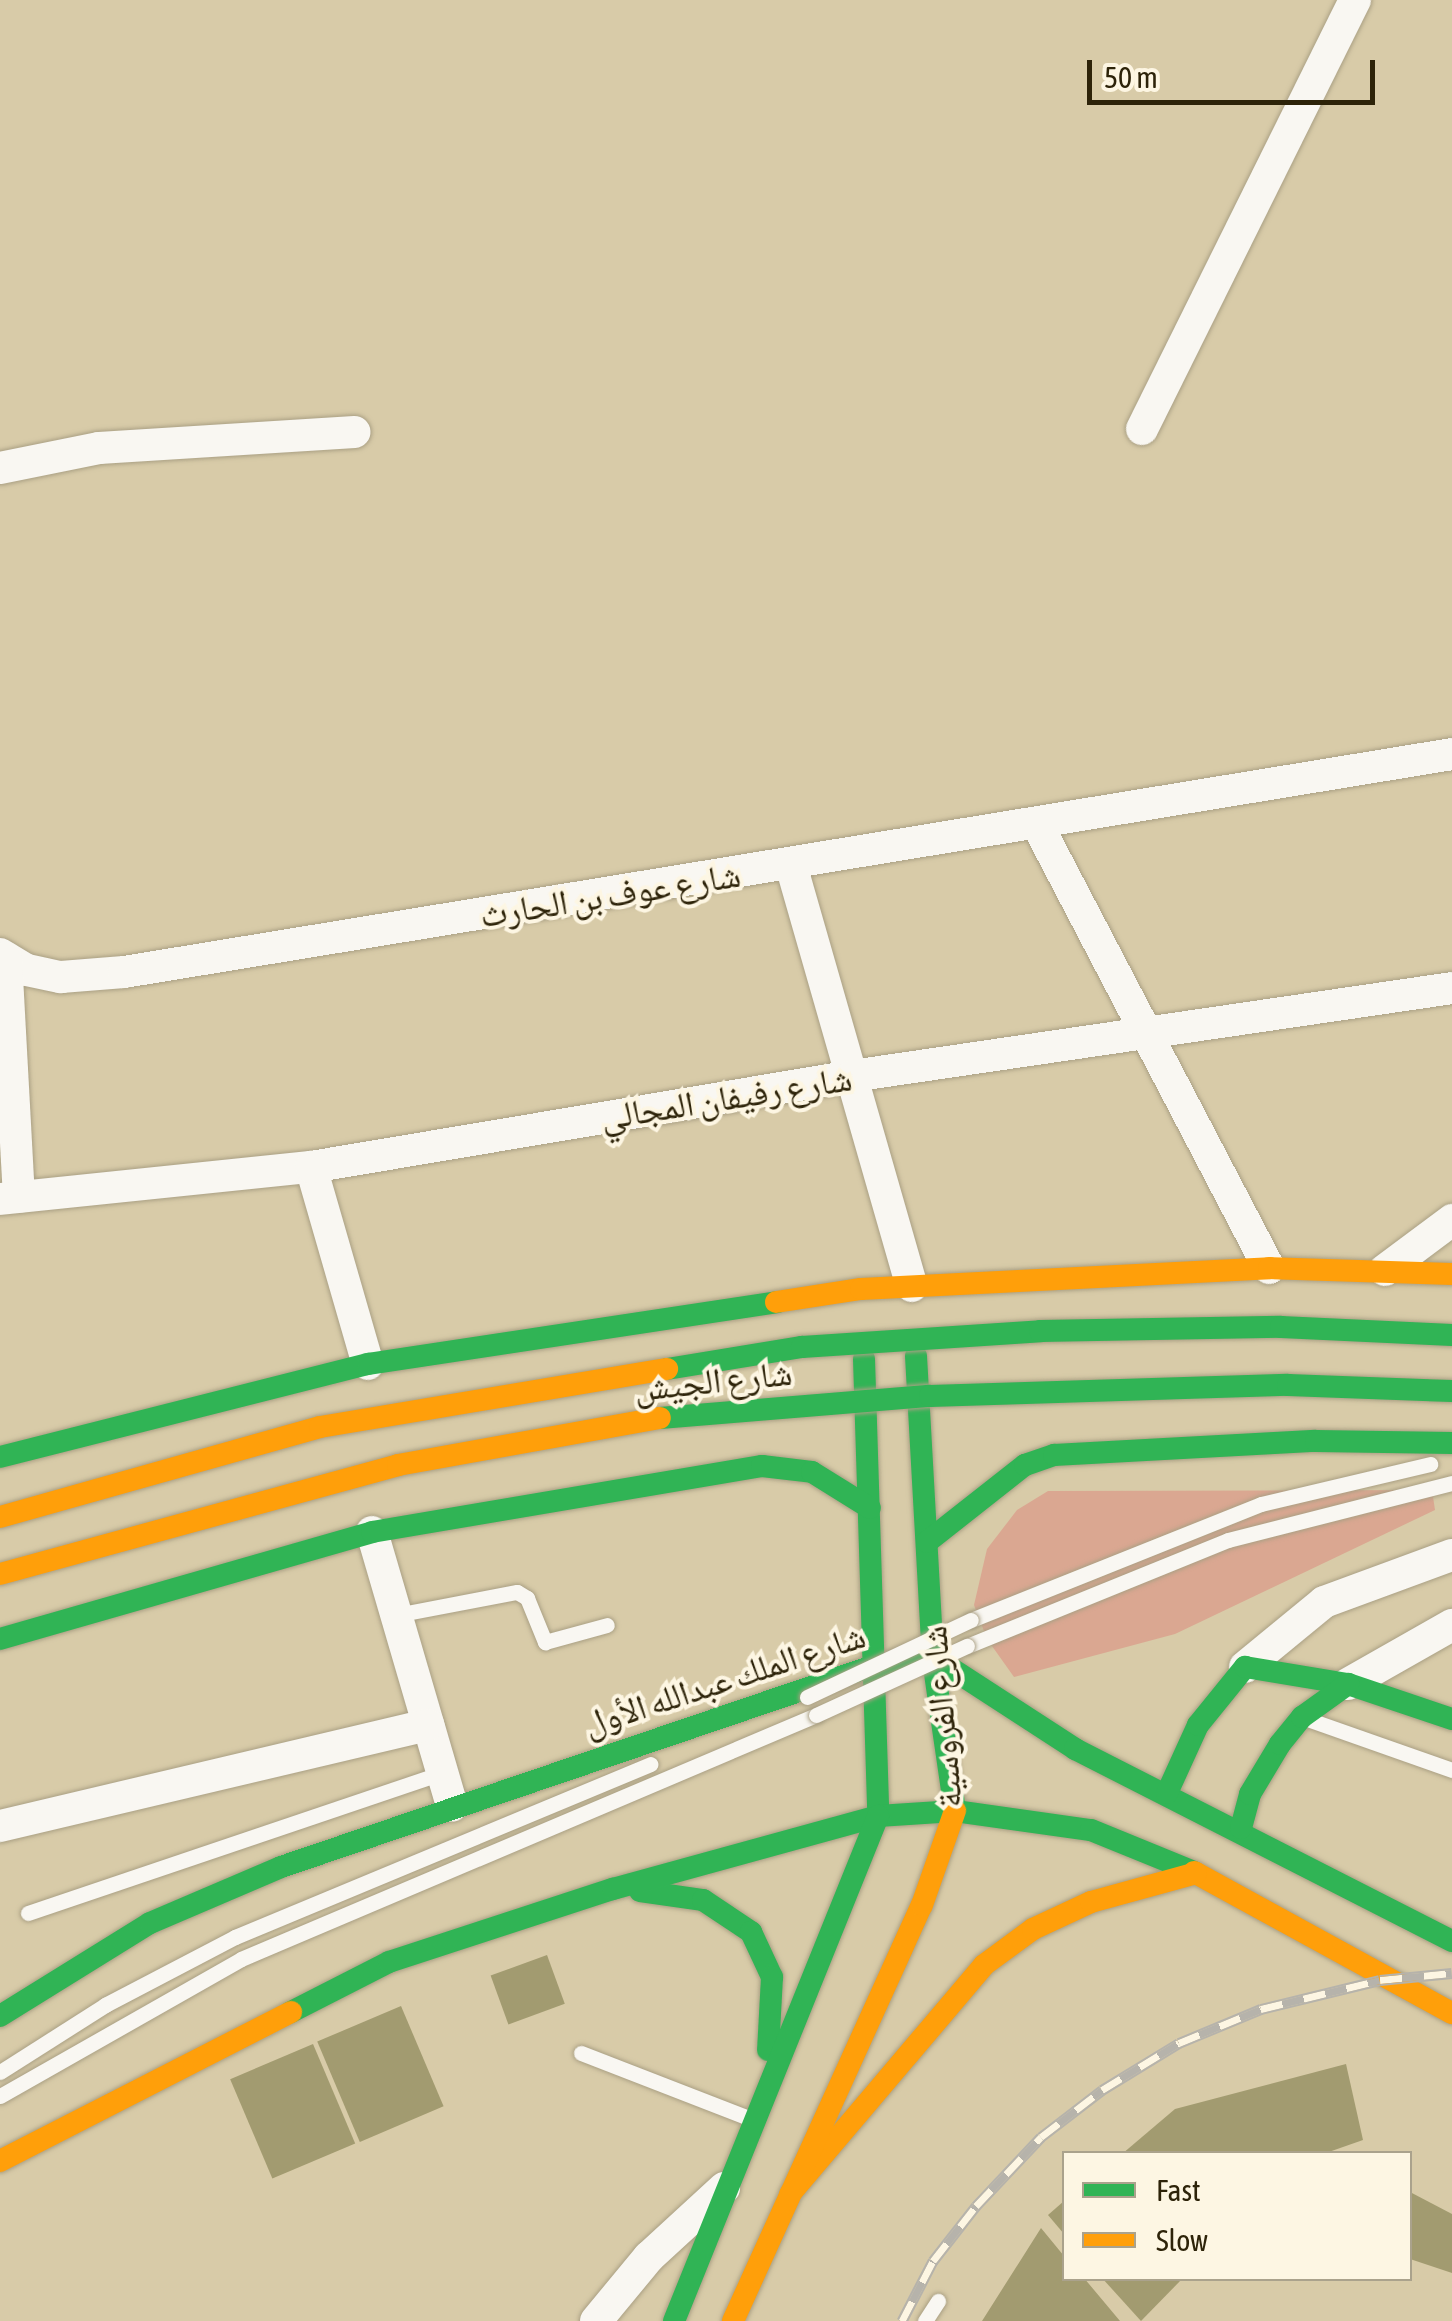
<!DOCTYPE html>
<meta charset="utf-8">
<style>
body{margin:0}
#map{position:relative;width:1452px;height:2321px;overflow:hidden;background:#d8cba8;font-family:"Asap Condensed","Noto Naskh Arabic",sans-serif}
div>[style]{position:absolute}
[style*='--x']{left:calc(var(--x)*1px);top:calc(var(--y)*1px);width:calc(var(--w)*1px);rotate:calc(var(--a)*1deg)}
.green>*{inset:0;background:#daa791}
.building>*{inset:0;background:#a29b70;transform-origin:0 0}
.roads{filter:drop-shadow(0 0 2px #aaa084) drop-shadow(0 0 2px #aaa084)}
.lane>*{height:15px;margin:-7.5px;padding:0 7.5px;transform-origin:7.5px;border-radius:7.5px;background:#f9f7f2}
.street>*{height:32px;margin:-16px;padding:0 16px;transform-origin:16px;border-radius:16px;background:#f9f7f2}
.fast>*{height:22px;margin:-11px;padding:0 11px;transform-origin:11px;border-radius:11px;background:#30b455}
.slow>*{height:22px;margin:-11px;padding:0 11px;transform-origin:11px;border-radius:11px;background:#ff9f0a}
.rail>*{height:11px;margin-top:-5.5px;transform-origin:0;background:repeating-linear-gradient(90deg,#fdf6e3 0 22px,#b6b3ab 0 44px);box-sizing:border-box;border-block:2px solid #b6b3ab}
.bridges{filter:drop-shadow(0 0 2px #aaa084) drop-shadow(0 0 2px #aaa084)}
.lane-bridge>*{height:15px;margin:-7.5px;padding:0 7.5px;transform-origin:7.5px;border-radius:7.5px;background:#f9f7f2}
.fast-bridge>*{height:22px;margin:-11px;padding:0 11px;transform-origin:11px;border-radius:11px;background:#30b455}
.slow-bridge>*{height:22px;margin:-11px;padding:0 11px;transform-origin:11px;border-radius:11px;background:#ff9f0a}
span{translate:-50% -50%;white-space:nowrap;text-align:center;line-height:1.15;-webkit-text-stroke:8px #fdf6e3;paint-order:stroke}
.street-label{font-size:35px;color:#2d2309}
.legend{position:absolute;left:1062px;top:2151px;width:350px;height:130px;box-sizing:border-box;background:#fdf6e3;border:2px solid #aaa28c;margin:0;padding:12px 18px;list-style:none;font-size:30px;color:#2d2309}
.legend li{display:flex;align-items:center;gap:20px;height:50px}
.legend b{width:50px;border:2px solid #aaa28c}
.scale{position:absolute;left:1087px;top:60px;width:288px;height:45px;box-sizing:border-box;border:5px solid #2d2309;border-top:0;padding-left:12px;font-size:30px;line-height:35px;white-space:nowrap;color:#2d2309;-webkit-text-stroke:8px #fdf6e3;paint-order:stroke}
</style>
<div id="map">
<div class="green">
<div style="clip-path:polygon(1432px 1490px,1435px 1510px,1175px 1634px,1014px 1677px,987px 1639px,974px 1605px,987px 1549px,1017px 1510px,1048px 1491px)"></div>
</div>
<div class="building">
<div style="left:547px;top:1955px;width:52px;height:60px;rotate:70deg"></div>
<div style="left:401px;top:2006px;width:109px;height:91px;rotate:67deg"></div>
<div style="left:313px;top:2044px;width:108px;height:90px;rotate:67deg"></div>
<div style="clip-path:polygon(1346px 2064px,1363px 2140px,1323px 2154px,1122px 2154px,1175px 2109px)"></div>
<div style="clip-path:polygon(1410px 2192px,1452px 2214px,1452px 2273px,1410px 2259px)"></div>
<div style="clip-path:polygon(1064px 2201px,1064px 2234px,1048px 2215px)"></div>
<div style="clip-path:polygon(1041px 2228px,1064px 2256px,1064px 2278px,1084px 2278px,1120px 2321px,982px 2321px)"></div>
<div style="clip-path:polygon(1102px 2278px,1183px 2278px,1141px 2321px)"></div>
</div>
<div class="roads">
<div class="lane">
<div style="--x:396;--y:1615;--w:123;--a:-10.8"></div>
<div style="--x:517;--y:1592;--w:12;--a:31"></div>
<div style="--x:527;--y:1598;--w:48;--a:67.8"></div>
<div style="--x:545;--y:1642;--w:64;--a:-15.3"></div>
<div style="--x:971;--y:1620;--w:312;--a:-21.8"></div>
<div style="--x:1261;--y:1504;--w:174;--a:-13.3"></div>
<div style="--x:967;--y:1646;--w:282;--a:-22.1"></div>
<div style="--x:1228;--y:1540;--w:231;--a:-14.3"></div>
<div style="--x:1310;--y:1720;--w:151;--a:19.4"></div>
<div style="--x:28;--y:1913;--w:437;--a:-18.7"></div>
<div style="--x:581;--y:2053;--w:180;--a:21.2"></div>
<div style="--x:0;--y:2072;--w:125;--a:-32.5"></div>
<div style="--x:105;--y:2005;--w:147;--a:-27.6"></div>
<div style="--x:235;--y:1937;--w:450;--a:-22.6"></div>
<div style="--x:0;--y:2096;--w:277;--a:-29.6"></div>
<div style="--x:241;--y:1959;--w:625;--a:-22.99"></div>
<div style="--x:925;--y:2321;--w:24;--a:-57"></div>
</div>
<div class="street">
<div style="--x:1142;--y:429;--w:479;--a:-63.6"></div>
<div style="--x:0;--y:468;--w:101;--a:-11.4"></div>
<div style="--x:99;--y:448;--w:256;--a:-3.6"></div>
<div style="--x:1037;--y:824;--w:501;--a:62.41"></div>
<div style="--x:791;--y:865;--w:438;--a:74"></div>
<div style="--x:0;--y:954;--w:31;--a:31"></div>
<div style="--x:27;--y:970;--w:35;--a:12"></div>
<div style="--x:61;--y:977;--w:63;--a:-4.5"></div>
<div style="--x:124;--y:972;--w:1346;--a:-9.32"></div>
<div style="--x:6;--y:958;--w:239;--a:86.9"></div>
<div style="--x:311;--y:1167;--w:205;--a:73.9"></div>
<div style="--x:0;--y:1199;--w:313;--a:-5.9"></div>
<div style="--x:311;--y:1167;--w:549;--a:-9.55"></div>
<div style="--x:852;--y:1076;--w:606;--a:-8.34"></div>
<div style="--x:1385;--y:1270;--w:84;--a:-36.7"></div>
<div style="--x:372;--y:1532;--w:285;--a:73.7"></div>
<div style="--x:1245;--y:1667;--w:102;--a:-39.4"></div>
<div style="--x:1324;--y:1602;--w:136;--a:-20.2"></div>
<div style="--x:1348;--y:1684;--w:120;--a:-29.6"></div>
<div style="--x:0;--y:1826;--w:440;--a:-13.3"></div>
<div style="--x:596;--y:2321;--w:83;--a:-50.4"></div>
<div style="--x:649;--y:2257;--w:102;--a:-42.6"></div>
</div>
<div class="fast">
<div style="--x:916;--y:1356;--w:304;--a:86.8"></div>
<div style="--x:933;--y:1660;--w:153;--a:81.7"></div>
<div style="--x:864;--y:1359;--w:457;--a:88.2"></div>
<div style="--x:878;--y:1816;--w:77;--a:-3.7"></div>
<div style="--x:955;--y:1811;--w:137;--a:8"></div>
<div style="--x:1091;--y:1830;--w:111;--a:22.2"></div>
<div style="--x:0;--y:1457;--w:380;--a:-14.2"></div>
<div style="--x:368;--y:1364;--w:413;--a:-8.6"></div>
<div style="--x:927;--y:1542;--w:125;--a:-38.2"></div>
<div style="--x:1025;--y:1465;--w:31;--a:-19"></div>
<div style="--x:1054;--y:1455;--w:262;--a:-3.1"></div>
<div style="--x:1316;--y:1441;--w:136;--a:0.8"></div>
<div style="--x:0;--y:1639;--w:387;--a:-16"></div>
<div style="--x:372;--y:1532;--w:396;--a:-9.6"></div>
<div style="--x:762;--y:1466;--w:50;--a:6.8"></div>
<div style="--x:812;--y:1472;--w:68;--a:31.8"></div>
<div style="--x:870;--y:1667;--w:53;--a:-9.8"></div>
<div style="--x:922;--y:1658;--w:32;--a:20"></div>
<div style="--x:952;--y:1669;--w:147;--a:33"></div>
<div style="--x:1075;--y:1749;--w:423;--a:27"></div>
<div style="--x:1167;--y:1793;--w:75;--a:-65.5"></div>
<div style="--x:1198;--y:1725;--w:75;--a:-51"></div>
<div style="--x:1245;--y:1667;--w:104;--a:9.4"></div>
<div style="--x:1348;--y:1684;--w:110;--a:18.6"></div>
<div style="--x:1241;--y:1828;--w:35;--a:-75"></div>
<div style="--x:1250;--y:1794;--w:58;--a:-59"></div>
<div style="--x:1280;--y:1744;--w:35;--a:-51"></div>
<div style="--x:1302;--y:1717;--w:57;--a:-35.7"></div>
<div style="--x:640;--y:1891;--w:64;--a:8.1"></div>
<div style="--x:703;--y:1900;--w:58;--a:33.7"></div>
<div style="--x:751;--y:1932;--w:50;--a:65"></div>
<div style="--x:772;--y:1977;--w:73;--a:93.1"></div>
<div style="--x:291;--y:2012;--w:110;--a:-27"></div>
<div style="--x:389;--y:1962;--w:236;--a:-18.1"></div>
<div style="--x:613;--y:1889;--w:275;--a:-15.4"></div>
<div style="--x:0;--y:2016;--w:176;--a:-31.8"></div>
<div style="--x:150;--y:1923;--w:142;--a:-23.1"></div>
<div style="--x:281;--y:1867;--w:622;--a:-18.76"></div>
<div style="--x:674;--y:2321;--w:545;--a:-68"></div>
</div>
<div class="slow">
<div style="--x:776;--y:1302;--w:86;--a:-8.7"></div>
<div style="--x:861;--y:1289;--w:409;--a:-2.9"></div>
<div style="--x:1269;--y:1268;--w:183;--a:1.9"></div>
<div style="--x:1194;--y:1872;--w:294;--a:28.7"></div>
<div style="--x:0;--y:2161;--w:327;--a:-27.1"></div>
<div style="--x:790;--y:2194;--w:300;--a:-49.7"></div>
<div style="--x:984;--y:1965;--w:61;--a:-36.3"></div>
<div style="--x:1033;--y:1929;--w:64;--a:-25"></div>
<div style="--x:1091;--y:1902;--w:109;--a:-15.4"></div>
<div style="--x:733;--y:2321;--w:457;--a:-65.6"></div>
<div style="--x:922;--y:1905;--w:100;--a:-70.7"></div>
</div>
</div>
<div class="rail">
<div style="--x:902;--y:2321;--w:68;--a:-62.7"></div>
<div style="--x:933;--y:2261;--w:70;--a:-52"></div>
<div style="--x:976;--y:2206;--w:95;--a:-46.7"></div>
<div style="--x:1041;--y:2137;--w:77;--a:-37.6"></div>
<div style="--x:1102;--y:2090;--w:90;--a:-31.4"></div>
<div style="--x:1179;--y:2043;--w:89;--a:-22.5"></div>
<div style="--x:1261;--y:2009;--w:122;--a:-13.7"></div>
<div style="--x:1380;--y:1980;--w:72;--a:-5.6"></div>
</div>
<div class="bridges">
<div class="lane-bridge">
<div style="--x:807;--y:1697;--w:181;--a:-25.2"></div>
<div style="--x:816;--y:1715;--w:166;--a:-24.6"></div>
</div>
<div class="fast-bridge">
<div style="--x:667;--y:1369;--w:137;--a:-9.3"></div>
<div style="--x:802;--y:1347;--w:239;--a:-3.8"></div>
<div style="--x:1040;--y:1331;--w:241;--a:-1"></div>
<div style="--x:1281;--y:1327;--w:171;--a:2.7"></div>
<div style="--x:660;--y:1418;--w:271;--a:-4.7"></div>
<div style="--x:930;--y:1396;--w:358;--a:-1.8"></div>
<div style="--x:1288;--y:1385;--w:164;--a:2.1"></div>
</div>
<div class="slow-bridge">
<div style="--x:0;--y:1517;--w:332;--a:-15.7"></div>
<div style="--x:320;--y:1427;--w:352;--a:-9.5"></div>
<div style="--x:0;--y:1574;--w:413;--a:-15.3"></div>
<div style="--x:398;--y:1465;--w:266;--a:-10.2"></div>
</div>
</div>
<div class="street-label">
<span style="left:610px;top:894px;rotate:-9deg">شارع عوف بن الحارث</span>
<span style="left:726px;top:1097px;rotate:-9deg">شارع رفيفان المجالي</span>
<span style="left:713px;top:1380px;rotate:-6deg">شارع الجيش</span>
<span style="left:724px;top:1679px;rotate:-18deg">شارع الملك عبدالله الأول</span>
<span style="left:941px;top:1717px;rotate:-95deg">شارع الفروسية</span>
</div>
<ul class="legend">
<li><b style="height:12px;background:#30b455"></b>Fast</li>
<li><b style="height:12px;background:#ff9f0a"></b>Slow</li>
</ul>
<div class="scale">50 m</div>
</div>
